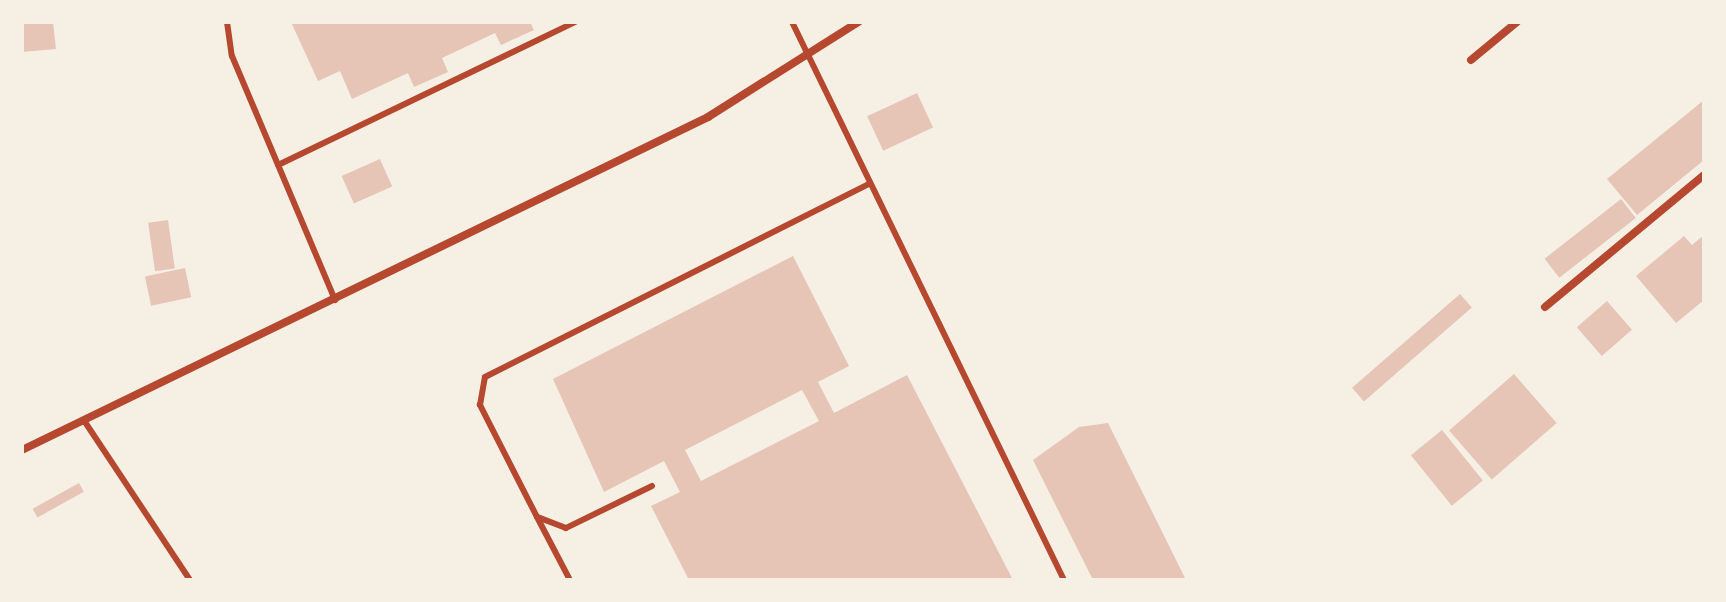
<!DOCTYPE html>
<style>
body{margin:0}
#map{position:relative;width:1726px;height:602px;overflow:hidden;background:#f6efe4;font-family:Merriweather,serif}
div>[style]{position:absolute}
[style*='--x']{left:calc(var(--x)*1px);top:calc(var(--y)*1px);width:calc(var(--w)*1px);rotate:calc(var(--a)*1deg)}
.building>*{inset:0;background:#e6c5b7;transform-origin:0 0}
.service>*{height:6px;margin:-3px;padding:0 3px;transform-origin:3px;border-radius:3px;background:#b5482f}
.minor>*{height:8px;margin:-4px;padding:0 4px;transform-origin:4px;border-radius:4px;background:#b5482f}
span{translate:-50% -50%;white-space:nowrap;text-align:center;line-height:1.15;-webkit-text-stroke:8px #f6efe4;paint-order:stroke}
.frame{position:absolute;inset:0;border:24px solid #f6efe4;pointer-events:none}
</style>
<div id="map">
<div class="building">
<div style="clip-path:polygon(22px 22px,53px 22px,56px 49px,22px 52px)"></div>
<div style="clip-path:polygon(291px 22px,530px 22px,534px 30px,501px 45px,495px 33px,442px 58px,448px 72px,414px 87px,408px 73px,352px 99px,340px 71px,318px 81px)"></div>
<div style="left:917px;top:93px;width:38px;height:55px;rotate:65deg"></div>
<div style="clip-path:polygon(1704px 100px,1704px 160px,1637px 215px,1607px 179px)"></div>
<div style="left:380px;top:159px;width:30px;height:42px;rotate:66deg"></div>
<div style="left:1621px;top:199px;width:24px;height:97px;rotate:52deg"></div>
<div style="left:168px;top:220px;width:49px;height:20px;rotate:82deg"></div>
<div style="clip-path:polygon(1704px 235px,1704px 300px,1676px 323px,1636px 276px,1684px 236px,1692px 245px)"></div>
<div style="clip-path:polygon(evenodd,793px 256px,849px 366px,818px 382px,834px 413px,907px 375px,1013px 580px,689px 580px,651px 506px,680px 492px,664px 461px,604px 492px,553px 379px,793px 256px,802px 390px,819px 421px,701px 481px,685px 450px,802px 390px)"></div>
<div style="left:185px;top:268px;width:30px;height:41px;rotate:78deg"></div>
<div style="left:1460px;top:294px;width:18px;height:143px;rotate:49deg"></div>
<div style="left:1607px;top:301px;width:38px;height:40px;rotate:49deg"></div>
<div style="left:1514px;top:374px;width:65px;height:86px;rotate:49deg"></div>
<div style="clip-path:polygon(1108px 423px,1186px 580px,1093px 580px,1033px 460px,1079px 427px)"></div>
<div style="left:1442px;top:430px;width:65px;height:40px;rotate:51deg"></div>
<div style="left:79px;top:483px;width:10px;height:53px;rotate:61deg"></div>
</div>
<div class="service">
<div style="--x:227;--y:22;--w:34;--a:82"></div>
<div style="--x:232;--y:56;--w:265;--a:67.1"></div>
<div style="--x:792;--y:22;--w:621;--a:64.01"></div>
<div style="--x:278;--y:165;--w:330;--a:-25.7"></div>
<div style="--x:85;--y:422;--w:190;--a:56.4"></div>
<div style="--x:652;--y:486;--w:96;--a:154"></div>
<div style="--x:566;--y:528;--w:31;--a:-159"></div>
<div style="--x:537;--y:517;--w:126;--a:-117"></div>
<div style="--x:480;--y:405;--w:28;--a:-80"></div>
<div style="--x:485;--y:377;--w:431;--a:-26.7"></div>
<div style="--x:537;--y:517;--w:71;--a:62.4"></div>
</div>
<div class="minor">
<div style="--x:1471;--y:60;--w:60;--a:-39.6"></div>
<div style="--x:1545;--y:307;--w:207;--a:-39.7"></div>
<div style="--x:22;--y:450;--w:763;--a:-25.89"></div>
<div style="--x:708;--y:117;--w:178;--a:-32.3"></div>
</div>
<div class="frame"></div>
</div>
